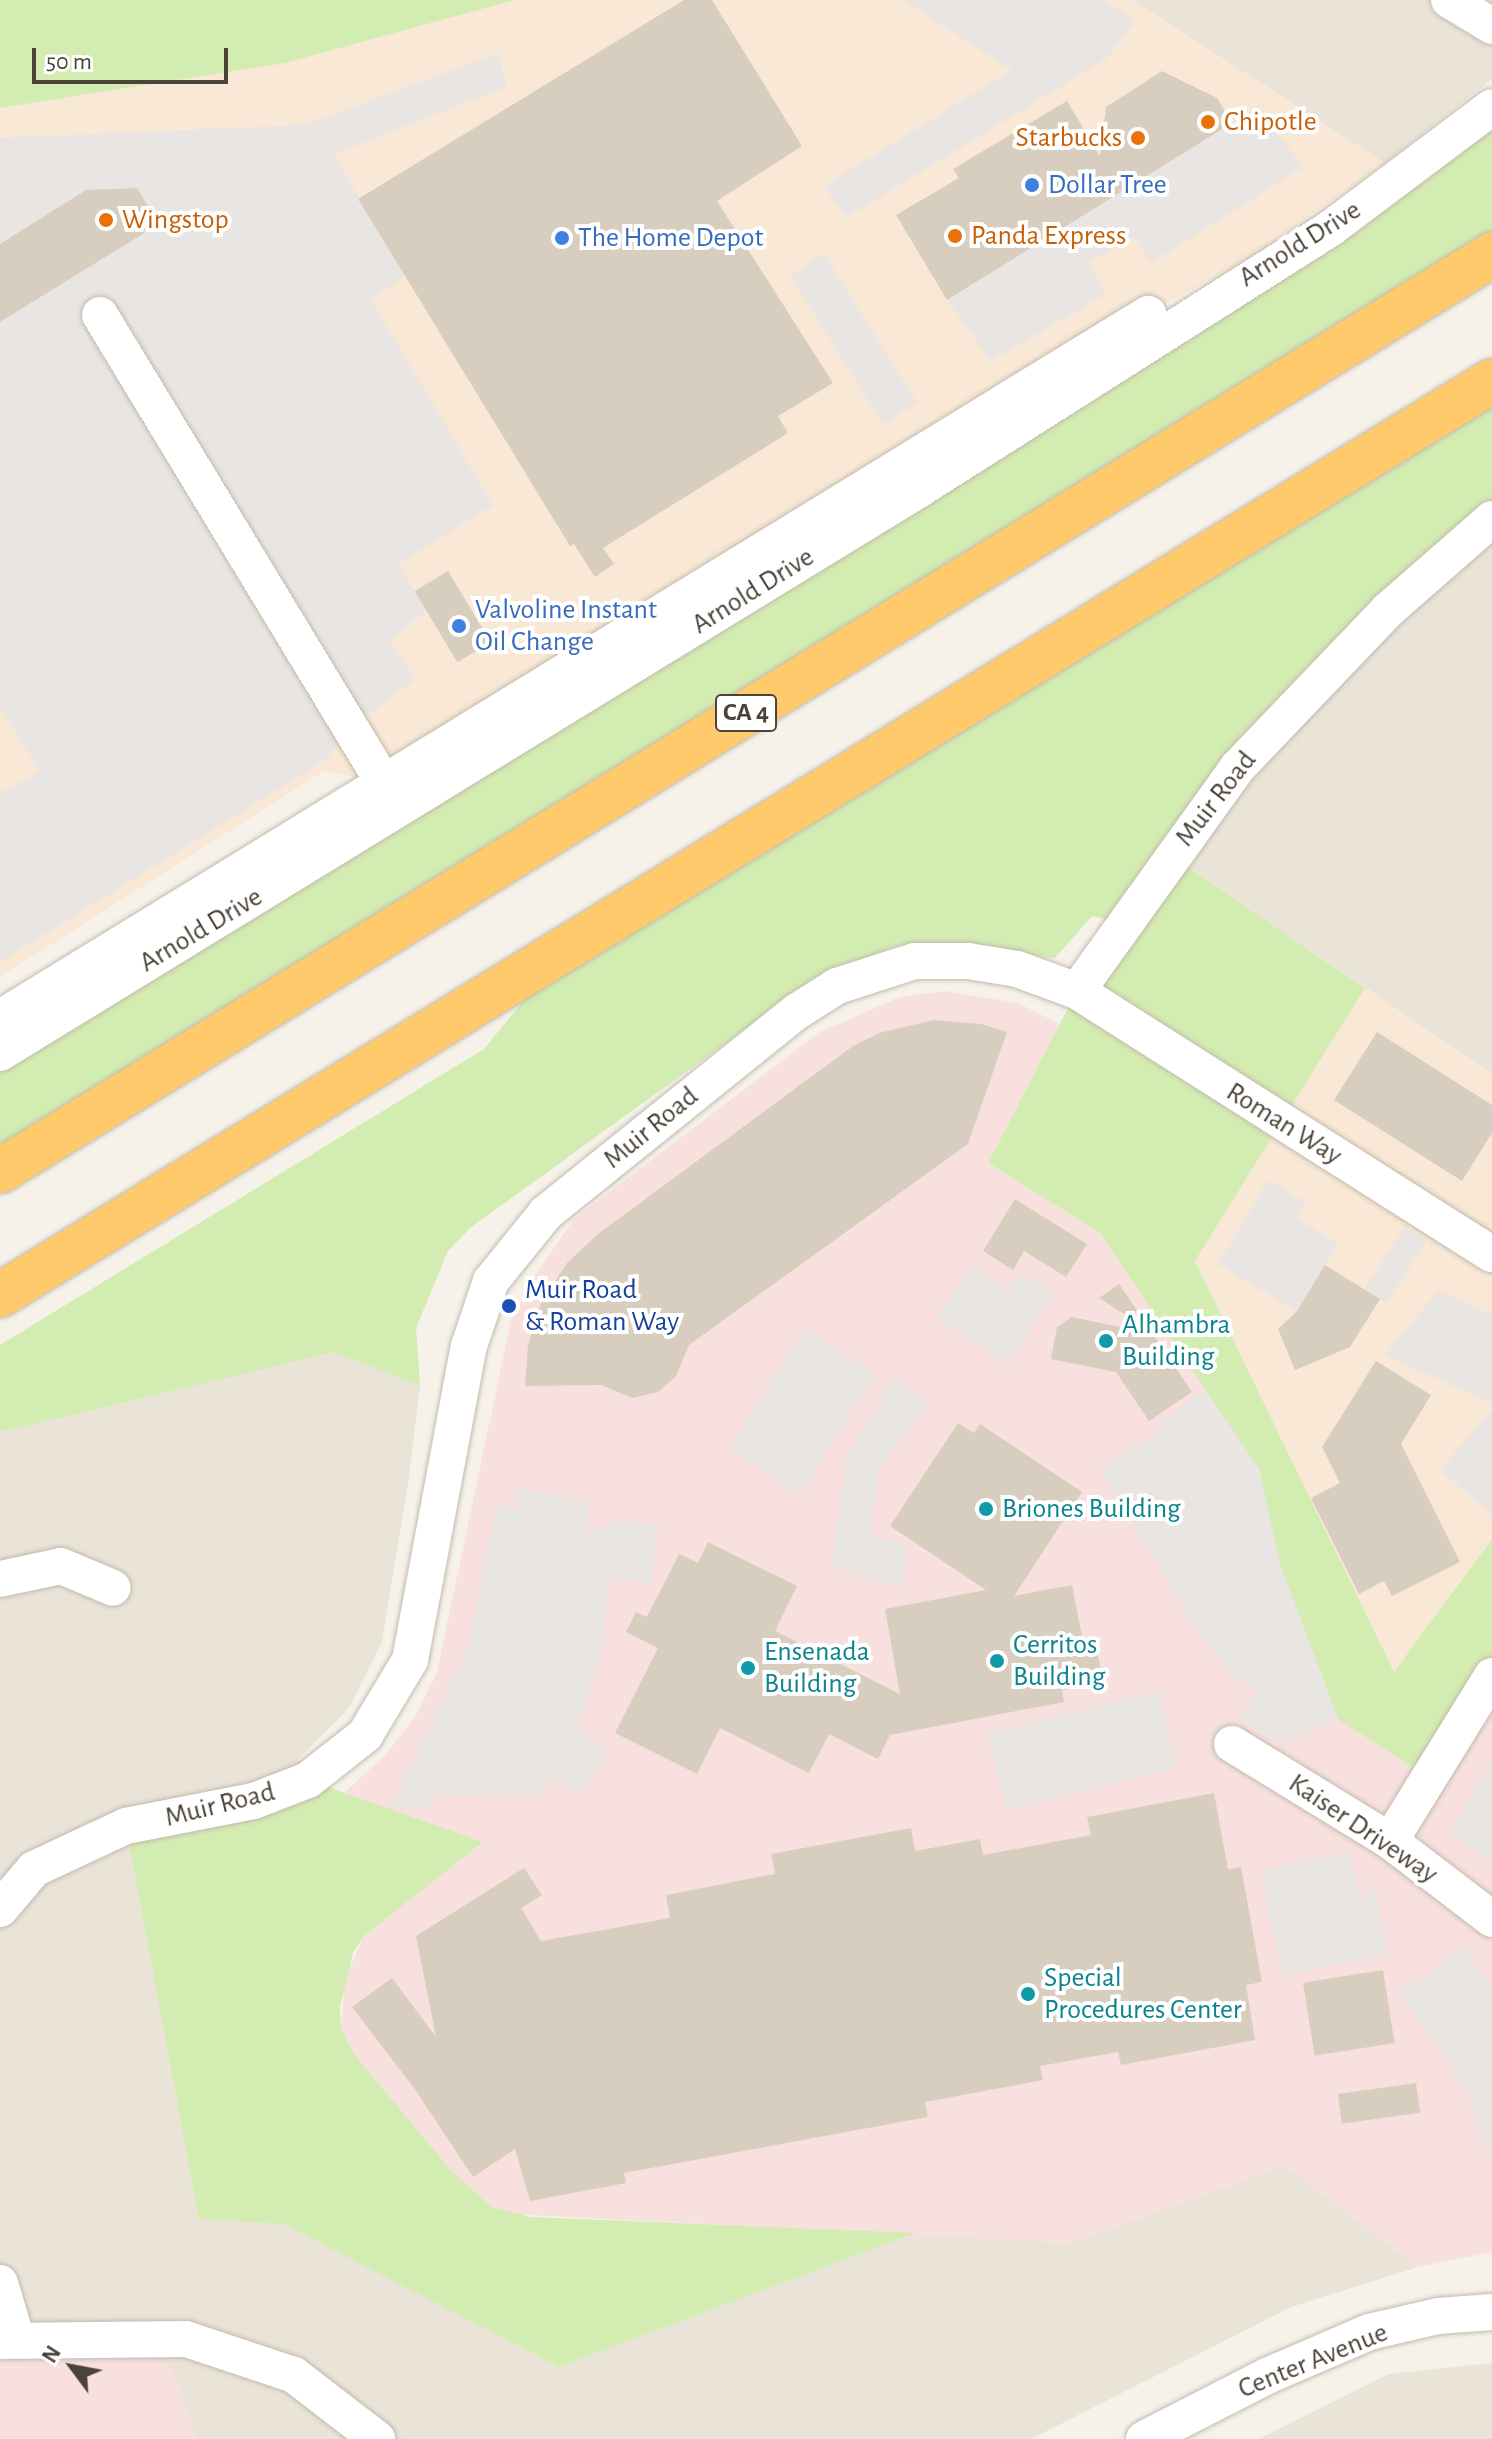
<!DOCTYPE html>
<style>
body{margin:0}
#map{position:relative;width:1492px;height:2439px;overflow:hidden;background:#f6f2ea;font-family:"Alegreya Sans",sans-serif}
div>[style]{position:absolute}
[style*='--x']{left:calc(var(--x)*1px);top:calc(var(--y)*1px);width:calc(var(--w)*1px);rotate:calc(var(--a)*1deg)}
.residential>*{inset:0;background:#eae4d8}
.commercial>*{inset:0;background:#f8e8d5}
.medical>*{inset:0;background:#f7e0de}
.green>*{inset:0;background:#d3ecb1}
.parking>*{inset:0;background:#e8e5e2;transform-origin:0 0}
.building>*{inset:0;background:#d8cebf;transform-origin:0 0}
.roads{filter:drop-shadow(0 0 2px #c2baac) drop-shadow(0 0 2px #c2baac)}
.minor>*{height:36px;margin:-18px;padding:0 18px;transform-origin:18px;border-radius:18px;background:#fff}
.highway>*{height:44px;margin:-22px;padding:0 22px;transform-origin:22px;border-radius:22px;background:#ffca6c}
.dots>*{width:22px;height:22px;translate:-50% -50%;box-sizing:border-box;border:4px solid #fff;border-radius:50%}
span{translate:-50% -50%;white-space:nowrap;text-align:center;line-height:1.15;-webkit-text-stroke:8px #fff;paint-order:stroke}
.shield-label span{padding:2px 6px;background:#fff;border:2px solid;border-radius:6px;-webkit-text-stroke-width:0}
.shield-label{font-size:26px;color:#4b4338;font-weight:700}
.food-label{font-size:28px;color:#c56008}
.left{translate:0 -50%;text-align:left}
.right{translate:-100% -50%;text-align:right}
.shop-label{font-size:28px;color:#366cbe}
.street-label{font-size:28px;color:#4b4338}
.transit-label{font-size:28px;color:#164399}
.culture-label{font-size:28px;color:#0d838f}
.north{position:absolute;left:32px;top:2327px;width:80px;height:80px;-webkit-text-stroke:6px #fff;paint-order:stroke;rotate:302deg;font-size:22px;font-weight:700;line-height:32px;text-align:center;color:#4b4338}
.north::after{content:'';display:block;margin:auto;width:28px;height:36px;background:#4b4338;clip-path:polygon(50% 0,100% 100%,50% 72%,0 100%)}
.scale{position:absolute;left:32px;top:48px;width:196px;height:36px;box-sizing:border-box;border:4px solid #4b4338;border-top:0;padding-left:10px;font-size:24px;line-height:28px;white-space:nowrap;color:#4b4338;-webkit-text-stroke:6px #fff;paint-order:stroke}
</style>
<div id="map">
<div class="residential">
<div style="clip-path:polygon(1132px 0,1492px 0,1492px 79px,1385px 163px)"></div>
<div style="clip-path:polygon(1492px 519px,1492px 1074px,1172px 856px)"></div>
<div style="clip-path:polygon(335px 1351px,420px 1386px,409px 1477px,382px 1642px,349px 1708px,297px 1760px,308px 1780px,199px 2219px,284px 2223px,559px 2367px,915px 2233px,1071px 2243px,1285px 2165px,1418px 2267px,1291px 2307px,1031px 2439px,196px 2439px,174px 2373px,0 2341px,0 1432px)"></div>
<div style="clip-path:polygon(1492px 2363px,1492px 2439px,1259px 2439px,1389px 2374px)"></div>
</div>
<div class="commercial">
<div style="clip-path:polygon(515px 0,1132px 0,1385px 163px,1249px 258px,1150px 312px,383px 782px,324px 771px,0 977px,0 108px,285px 63px)"></div>
<div style="clip-path:polygon(1365px 988px,1492px 1074px,1492px 1539px,1394px 1673px,1195px 1261px)"></div>
</div>
<div class="medical">
<div style="clip-path:polygon(945px 991px,1018px 1003px,1060px 1024px,988px 1163px,1100px 1233px,1259px 1469px,1338px 1719px,1492px 1676px,1492px 2252px,1418px 2267px,1285px 2165px,1071px 2243px,510px 2214px,491px 2207px,450px 2169px,354px 2054px,341px 2029px,345px 1979px,364px 1936px,483px 1842px,344px 1793px,386px 1754px,415px 1717px,437px 1672px,511px 1320px,536px 1274px,574px 1219px,818px 1033px,900px 997px)"></div>
<div style="clip-path:polygon(140px 2339px,174px 2373px,196px 2439px,0 2439px,0 2341px)"></div>
</div>
<div class="green">
<div style="clip-path:polygon(0 0,515px 0,285px 63px,0 108px)"></div>
<div style="clip-path:polygon(1492px 107px,1492px 255px,0 1171px,0 1071px)"></div>
<div style="clip-path:polygon(1492px 381px,1492px 519px,1172px 856px,1365px 988px,1195px 1261px,1394px 1672px,1492px 1539px,1492px 1676px,1429px 1778px,1338px 1719px,1280px 1564px,1259px 1469px,1100px 1233px,988px 1163px,1077px 991px,1123px 923px,1092px 916px,1055px 958px,946px 943px,895px 946px,817px 977px,470px 1228px,448px 1251px,416px 1328px,420px 1386px,334px 1352px,0 1432px,0 1345px,484px 1049px,566px 949px)"></div>
<div style="clip-path:polygon(308px 1780px,483px 1842px,364px 1936px,353px 1953px,340px 2007px,341px 2029px,354px 2054px,450px 2169px,491px 2207px,531px 2217px,915px 2233px,559px 2367px,284px 2224px,199px 2219px,126px 1826px)"></div>
</div>
<div class="parking">
<div style="clip-path:polygon(903px 0,1104px 0,1136px 20px,1107px 58px,847px 217px,824px 186px,1012px 70px)"></div>
<div style="clip-path:polygon(499px 53px,506px 87px,334px 154px,405px 276px,371px 300px,493px 505px,398px 564px,426px 610px,390px 641px,415px 679px,349px 729px,327px 759px,0 962px,0 792px,40px 772px,0 707px,0 322px,159px 224px,137px 188px,86px 190px,0 244px,0 138px,305px 125px)"></div>
<div style="clip-path:polygon(1259px 106px,1303px 167px,1151px 263px,1133px 236px,1088px 263px,1106px 294px,991px 361px,947px 300px)"></div>
<div style="left:824px;top:254px;width:176px;height:40px;rotate:58deg"></div>
<div style="clip-path:polygon(1268px 1180px,1305px 1202px,1296px 1218px,1338px 1244px,1297px 1311px,1218px 1264px)"></div>
<div style="left:1404px;top:1227px;width:26px;height:74px;rotate:32deg"></div>
<div style="clip-path:polygon(970px 1266px,1008px 1289px,1020px 1272px,1053px 1293px,1008px 1364px,937px 1318px)"></div>
<div style="clip-path:polygon(1438px 1291px,1492px 1315px,1492px 1403px,1385px 1355px)"></div>
<div style="left:804px;top:1329px;width:84px;height:142px;rotate:32deg"></div>
<div style="clip-path:polygon(894px 1379px,930px 1403px,879px 1468px,869px 1534px,908px 1547px,900px 1587px,832px 1566px,847px 1456px)"></div>
<div style="clip-path:polygon(1205px 1390px,1259px 1469px,1280px 1564px,1338px 1719px,1280px 1742px,1240px 1722px,1259px 1687px,1241px 1682px,1206px 1644px,1099px 1467px,1164px 1432px,1159px 1425px)"></div>
<div style="clip-path:polygon(1492px 1410px,1492px 1514px,1440px 1470px)"></div>
<div style="clip-path:polygon(519px 1488px,590px 1503px,585px 1533px,620px 1520px,658px 1526px,651px 1584px,610px 1577px,599px 1663px,576px 1730px,607px 1749px,584px 1793px,551px 1777px,542px 1794px,435px 1795px,431px 1807px,390px 1809px,469px 1647px,496px 1504px,518px 1510px)"></div>
<div style="left:1158px;top:1691px;width:78px;height:176px;rotate:76deg"></div>
<div style="clip-path:polygon(1492px 1761px,1492px 1863px,1450px 1832px)"></div>
<div style="clip-path:polygon(1349px 1852px,1361px 1908px,1373px 1881px,1387px 1954px,1282px 1975px,1261px 1871px)"></div>
<div style="clip-path:polygon(1463px 1946px,1492px 1988px,1490px 2160px,1470px 2100px,1445px 2054px,1397px 1990px,1430px 1974px)"></div>
</div>
<div class="building">
<div style="clip-path:polygon(684px 0,712px 0,802px 146px,717px 201px,833px 383px,778px 416px,788px 433px,603px 548px,614px 564px,595px 577px,574px 544px,570px 546px,358px 199px)"></div>
<div style="clip-path:polygon(1162px 71px,1217px 98px,1232px 123px,947px 300px,896px 215px,959px 178px,953px 169px,1067px 101px,1100px 156px,1106px 107px)"></div>
<div style="clip-path:polygon(137px 188px,159px 224px,0 322px,0 244px,86px 190px)"></div>
<div style="left:448px;top:571px;width:83px;height:39px;rotate:59deg"></div>
<div style="clip-path:polygon(934px 1020px,981px 1024px,1007px 1032px,968px 1144px,689px 1345px,676px 1376px,658px 1392px,632px 1398px,601px 1385px,525px 1386px,528px 1345px,541px 1303px,567px 1263px,598px 1234px,853px 1046px,879px 1033px)"></div>
<div style="clip-path:polygon(1377px 1032px,1492px 1105px,1492px 1133px,1462px 1181px,1334px 1100px)"></div>
<div style="clip-path:polygon(1015px 1199px,1087px 1244px,1066px 1277px,1024px 1251px,1013px 1270px,983px 1251px)"></div>
<div style="clip-path:polygon(1325px 1265px,1380px 1299px,1350px 1347px,1295px 1370px,1278px 1329px,1297px 1311px)"></div>
<div style="clip-path:polygon(1119px 1284px,1152px 1332px,1099px 1298px)"></div>
<div style="clip-path:polygon(1072px 1317px,1153px 1334px,1192px 1392px,1149px 1421px,1116px 1372px,1051px 1359px,1057px 1327px)"></div>
<div style="clip-path:polygon(1376px 1361px,1431px 1395px,1401px 1444px,1460px 1562px,1392px 1596px,1384px 1581px,1359px 1594px,1311px 1498px,1340px 1483px,1322px 1447px)"></div>
<div style="clip-path:polygon(958px 1423px,974px 1433px,980px 1424px,1082px 1492px,1014px 1596px,1072px 1585px,1083px 1641px,1095px 1639px,1103px 1682px,1062px 1690px,1064px 1702px,890px 1735px,878px 1759px,829px 1734px,809px 1773px,720px 1728px,697px 1774px,615px 1733px,658px 1648px,626px 1632px,636px 1612px,647px 1617px,679px 1554px,698px 1563px,708px 1542px,797px 1586px,775px 1631px,900px 1694px,885px 1609px,986px 1590px,890px 1526px)"></div>
<div style="clip-path:polygon(1214px 1793px,1228px 1869px,1241px 1867px,1262px 1982px,1246px 1985px,1255px 2040px,1121px 2065px,1118px 2052px,1040px 2066px,1043px 2080px,925px 2102px,928px 2117px,624px 2173px,626px 2183px,530px 2201px,515px 2149px,473px 2177px,414px 2088px,352px 2007px,392px 1978px,436px 2037px,416px 1936px,524px 1868px,542px 1895px,521px 1908px,541px 1941px,670px 1918px,666px 1895px,775px 1874px,771px 1854px,911px 1828px,915px 1851px,980px 1839px,983px 1855px,1091px 1835px,1087px 1817px)"></div>
<div style="left:1383px;top:1970px;width:74px;height:81px;rotate:81deg"></div>
<div style="left:1416px;top:2083px;width:30px;height:79px;rotate:82deg"></div>
</div>
<div class="roads">
<div class="minor">
<div style="--x:1449;--y:0;--w:50;--a:31.2"></div>
<div style="--x:100;--y:315;--w:571;--a:58.76"></div>
<div style="--x:1077;--y:991;--w:276;--a:-54.3"></div>
<div style="--x:1238;--y:767;--w:217;--a:-46.3"></div>
<div style="--x:1388;--y:610;--w:138;--a:-41.2"></div>
<div style="--x:0;--y:1018;--w:1347;--a:-31.52"></div>
<div style="--x:0;--y:1053;--w:1079;--a:-31.51"></div>
<div style="--x:920;--y:489;--w:487;--a:-32.4"></div>
<div style="--x:1331;--y:228;--w:201;--a:-36.9"></div>
<div style="--x:0;--y:1579;--w:62;--a:-12"></div>
<div style="--x:61;--y:1566;--w:56;--a:22.9"></div>
<div style="--x:1232;--y:1744;--w:185;--a:31.5"></div>
<div style="--x:1390;--y:1841;--w:128;--a:37.4"></div>
<div style="--x:1390;--y:1841;--w:194;--a:-58.3"></div>
<div style="--x:0;--y:1909;--w:52;--a:-49.6"></div>
<div style="--x:34;--y:1869;--w:102;--a:-25.1"></div>
<div style="--x:126;--y:1826;--w:130;--a:-11.1"></div>
<div style="--x:254;--y:1801;--w:58;--a:-21.3"></div>
<div style="--x:308;--y:1780;--w:73;--a:-38.3"></div>
<div style="--x:365;--y:1735;--w:87;--a:-59"></div>
<div style="--x:410;--y:1660;--w:319;--a:-79.4"></div>
<div style="--x:469;--y:1346;--w:69;--a:-71.3"></div>
<div style="--x:491;--y:1281;--w:87;--a:-51"></div>
<div style="--x:546;--y:1213;--w:321;--a:-38.8"></div>
<div style="--x:796;--y:1012;--w:49;--a:-32.4"></div>
<div style="--x:837;--y:986;--w:82;--a:-17.8"></div>
<div style="--x:915;--y:961;--w:53;--a:0"></div>
<div style="--x:968;--y:961;--w:50;--a:9.3"></div>
<div style="--x:1017;--y:969;--w:64;--a:20.1"></div>
<div style="--x:1077;--y:991;--w:491;--a:32.4"></div>
<div style="--x:0;--y:2283;--w:56;--a:73.5"></div>
<div style="--x:0;--y:2341;--w:186;--a:-0.6"></div>
<div style="--x:186;--y:2339;--w:114;--a:18.4"></div>
<div style="--x:294;--y:2375;--w:105;--a:37.6"></div>
<div style="--x:1144;--y:2439;--w:138;--a:-27.1"></div>
<div style="--x:1267;--y:2376;--w:111;--a:-23.3"></div>
<div style="--x:1369;--y:2332;--w:71;--a:-13.1"></div>
<div style="--x:1438;--y:2316;--w:54;--a:-4.2"></div>
</div>
<div class="highway">
<div style="--x:0;--y:1171;--w:1751;--a:-31.55"></div>
<div style="--x:0;--y:1295;--w:1750;--a:-31.49"></div>
</div>
</div>
<div class="dots">
<div style="left:1208px;top:122px;background:#e8710a"></div>
<div style="left:1138px;top:138px;background:#e8710a"></div>
<div style="left:1032px;top:185px;background:#3f7fe0"></div>
<div style="left:106px;top:220px;background:#e8710a"></div>
<div style="left:955px;top:236px;background:#e8710a"></div>
<div style="left:562px;top:238px;background:#3f7fe0"></div>
<div style="left:459px;top:626px;background:#3f7fe0"></div>
<div style="left:509px;top:1306px;background:#1a4fb4"></div>
<div style="left:1106px;top:1341px;background:#0f9aa8"></div>
<div style="left:986px;top:1509px;background:#0f9aa8"></div>
<div style="left:997px;top:1661px;background:#0f9aa8"></div>
<div style="left:748px;top:1668px;background:#0f9aa8"></div>
<div style="left:1028px;top:1994px;background:#0f9aa8"></div>
</div>
<div class="shield-label">
<span style="left:746px;top:713px">CA 4</span>
</div>
<div class="food-label">
<span class="left" style="left:1224px;top:122px">Chipotle</span>
<span class="right" style="left:1122px;top:138px">Starbucks</span>
<span class="left" style="left:122px;top:220px">Wingstop</span>
<span class="left" style="left:971px;top:236px">Panda Express</span>
</div>
<div class="shop-label">
<span class="left" style="left:1048px;top:185px">Dollar Tree</span>
<span class="left" style="left:578px;top:238px">The Home Depot</span>
<span class="left" style="left:475px;top:626px">Valvoline Instant<br>Oil Change</span>
</div>
<div class="street-label">
<span style="left:1300px;top:244px;rotate:-32deg">Arnold Drive</span>
<span style="left:753px;top:591px;rotate:-32deg">Arnold Drive</span>
<span style="left:1216px;top:799px;rotate:-52deg">Muir Road</span>
<span style="left:201px;top:930px;rotate:-31deg">Arnold Drive</span>
<span style="left:1284px;top:1124px;rotate:32deg">Roman Way</span>
<span style="left:651px;top:1128px;rotate:-39deg">Muir Road</span>
<span style="left:220px;top:1805px;rotate:-14deg">Muir Road</span>
<span style="left:1363px;top:1829px;rotate:34deg">Kaiser Driveway</span>
<span style="left:1313px;top:2361px;rotate:-22deg">Center Avenue</span>
</div>
<div class="transit-label">
<span class="left" style="left:525px;top:1306px">Muir Road<br>&amp; Roman Way</span>
</div>
<div class="culture-label">
<span class="left" style="left:1122px;top:1341px">Alhambra<br>Building</span>
<span class="left" style="left:1002px;top:1509px">Briones Building</span>
<span class="left" style="left:1013px;top:1661px">Cerritos<br>Building</span>
<span class="left" style="left:764px;top:1668px">Ensenada<br>Building</span>
<span class="left" style="left:1044px;top:1994px">Special<br>Procedures Center</span>
</div>
<div class="north">N</div>
<div class="scale">50 m</div>
</div>
